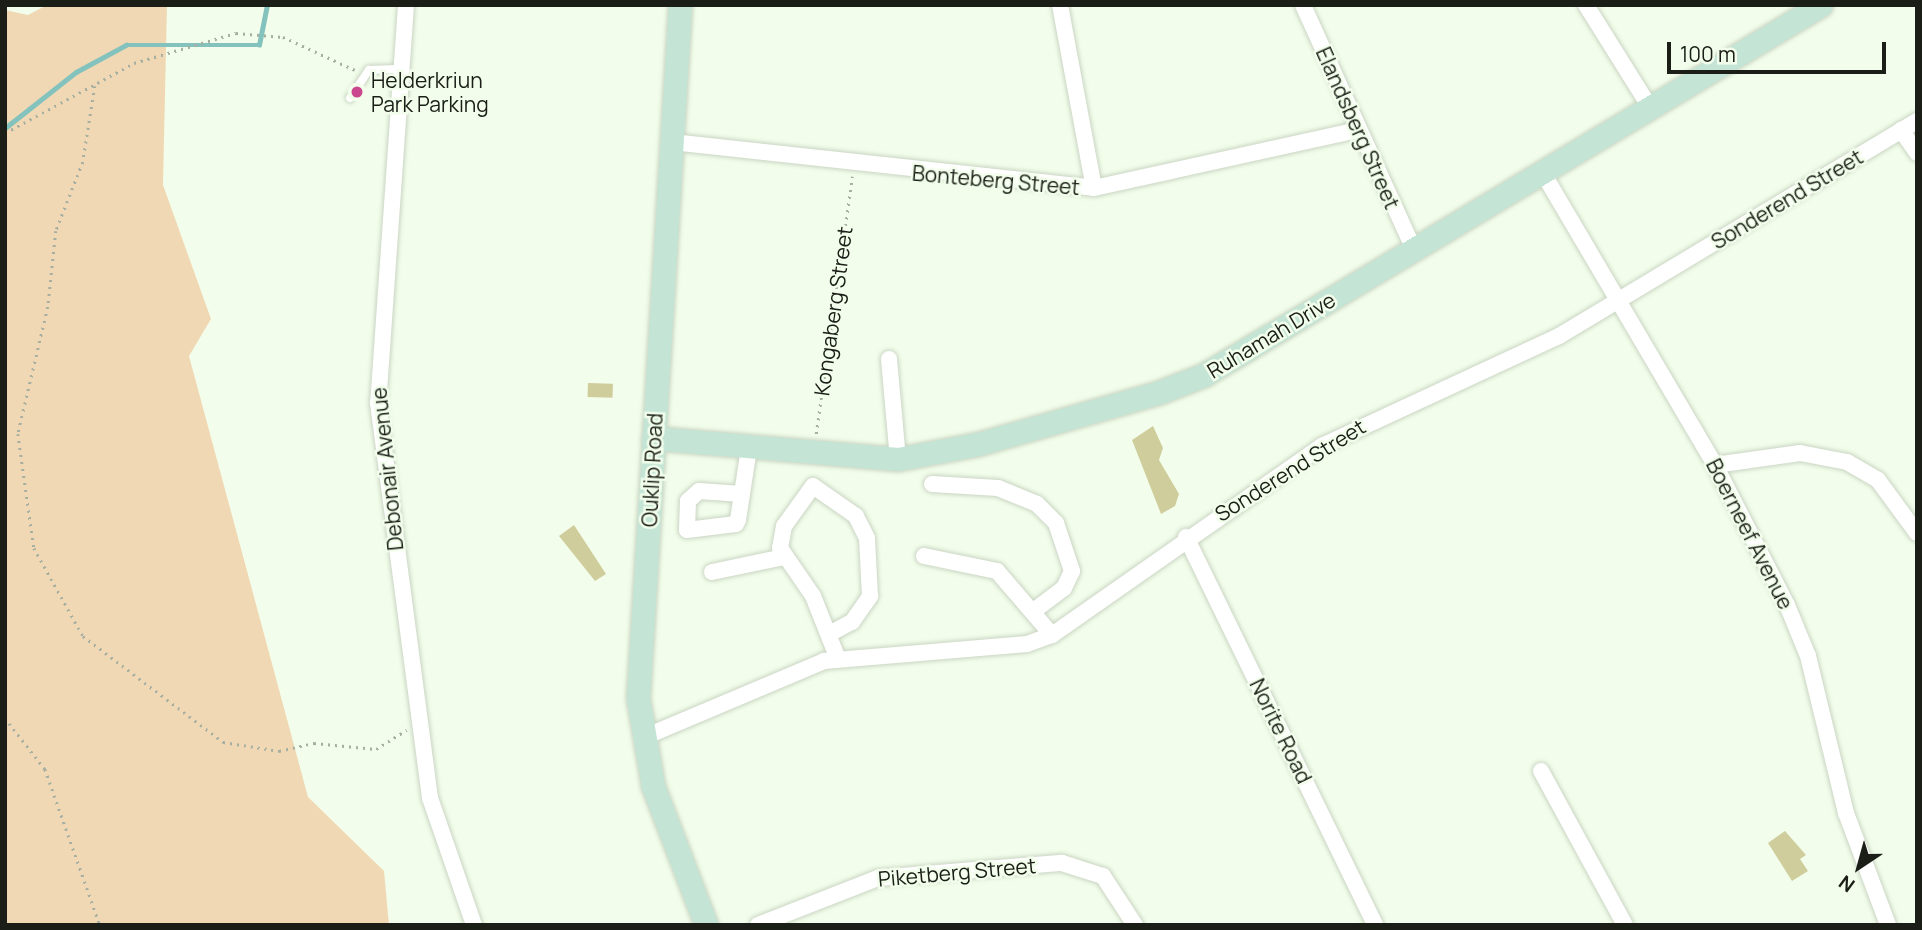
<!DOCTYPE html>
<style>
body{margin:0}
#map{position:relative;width:1922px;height:930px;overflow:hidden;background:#f2feeb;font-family:Manrope,sans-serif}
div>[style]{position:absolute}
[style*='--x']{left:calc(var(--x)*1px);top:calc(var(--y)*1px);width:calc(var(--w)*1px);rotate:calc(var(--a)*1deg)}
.green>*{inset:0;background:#f1d8b4}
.stream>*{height:4.5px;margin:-2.25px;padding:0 2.25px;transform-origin:2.25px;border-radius:2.25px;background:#83c2bd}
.building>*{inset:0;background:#d0cd9c;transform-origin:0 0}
.path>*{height:2.5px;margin-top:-1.25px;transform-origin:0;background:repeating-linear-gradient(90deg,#a6afa0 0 2px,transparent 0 7px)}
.roads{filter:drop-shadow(0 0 2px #cad5c3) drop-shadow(0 0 2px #cad5c3)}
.lane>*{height:8px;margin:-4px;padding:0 4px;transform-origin:4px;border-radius:4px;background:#fff}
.street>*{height:16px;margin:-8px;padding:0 8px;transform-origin:8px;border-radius:8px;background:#fff}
.secondary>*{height:23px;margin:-11.5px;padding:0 11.5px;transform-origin:11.5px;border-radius:11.5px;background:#c4e5d6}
.dots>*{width:19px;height:19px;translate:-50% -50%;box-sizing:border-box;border:4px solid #f2feeb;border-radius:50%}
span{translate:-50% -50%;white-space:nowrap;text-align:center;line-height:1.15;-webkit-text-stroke:5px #f2feeb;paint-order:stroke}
.poi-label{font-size:21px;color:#1a1e17}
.left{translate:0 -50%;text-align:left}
.street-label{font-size:21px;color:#1a1e17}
.frame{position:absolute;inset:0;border:7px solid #1a1e17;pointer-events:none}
.north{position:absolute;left:1824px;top:832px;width:70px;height:70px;-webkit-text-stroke:5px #f2feeb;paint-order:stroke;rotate:216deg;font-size:19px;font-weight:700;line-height:28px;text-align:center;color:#1a1e17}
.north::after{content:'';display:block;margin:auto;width:24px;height:32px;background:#1a1e17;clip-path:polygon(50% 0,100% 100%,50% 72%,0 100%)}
.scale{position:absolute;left:1667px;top:42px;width:219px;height:32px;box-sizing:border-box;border:4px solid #1a1e17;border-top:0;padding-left:9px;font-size:21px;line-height:24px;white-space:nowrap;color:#1a1e17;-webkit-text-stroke:5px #f2feeb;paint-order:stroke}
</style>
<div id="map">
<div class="green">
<div style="clip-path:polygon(47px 5px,167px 5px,163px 185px,211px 319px,189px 356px,308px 797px,384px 871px,389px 925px,5px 925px,5px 10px,28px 15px)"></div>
</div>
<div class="stream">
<div style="--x:5;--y:128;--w:90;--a:-38.3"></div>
<div style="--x:76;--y:72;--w:57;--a:-28.4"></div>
<div style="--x:126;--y:45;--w:133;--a:0"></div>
<div style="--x:259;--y:45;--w:41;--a:-78.7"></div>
</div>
<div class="building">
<div style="left:588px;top:383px;width:25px;height:14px;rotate:2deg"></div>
<div style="clip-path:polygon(1153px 426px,1163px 448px,1159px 460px,1179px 494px,1175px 506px,1161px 514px,1132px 440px)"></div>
<div style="clip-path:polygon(574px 525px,606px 574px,595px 581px,559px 536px)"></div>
<div style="clip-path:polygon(1785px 831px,1806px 855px,1800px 859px,1808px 871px,1792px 881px,1768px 843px)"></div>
</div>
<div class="path">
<div style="--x:95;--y:86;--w:77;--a:99"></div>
<div style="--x:83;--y:162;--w:74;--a:111.4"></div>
<div style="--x:56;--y:231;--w:76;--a:96"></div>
<div style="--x:48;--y:307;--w:130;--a:103.3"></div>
<div style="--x:18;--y:434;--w:115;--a:82"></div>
<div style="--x:34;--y:548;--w:101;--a:60.9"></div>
<div style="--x:83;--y:636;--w:176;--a:37.1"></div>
<div style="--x:223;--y:742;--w:57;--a:9.1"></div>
<div style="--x:279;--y:751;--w:36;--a:-13"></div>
<div style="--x:314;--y:743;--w:62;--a:5.5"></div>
<div style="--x:376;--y:749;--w:36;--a:-32"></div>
<div style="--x:5;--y:133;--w:147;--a:-28.5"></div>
<div style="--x:134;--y:63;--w:106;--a:-16.4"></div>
<div style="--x:236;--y:33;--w:47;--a:4.9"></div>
<div style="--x:283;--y:37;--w:79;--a:24.6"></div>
<div style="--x:816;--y:434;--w:260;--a:-82"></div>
<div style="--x:5;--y:718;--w:65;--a:51.9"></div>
<div style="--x:45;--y:769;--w:165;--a:70.6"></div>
</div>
<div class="roads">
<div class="lane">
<div style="--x:350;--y:98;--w:34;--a:-56"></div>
<div style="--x:369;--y:70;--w:34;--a:-2"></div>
</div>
<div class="street">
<div style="--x:406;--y:5;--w:399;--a:94"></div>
<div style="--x:378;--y:403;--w:398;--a:82.5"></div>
<div style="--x:430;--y:798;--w:134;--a:70.9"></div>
<div style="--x:1060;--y:5;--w:186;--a:79.5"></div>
<div style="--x:1303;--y:5;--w:269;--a:65.6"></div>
<div style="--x:1586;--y:5;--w:123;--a:58"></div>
<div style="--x:1901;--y:130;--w:28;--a:55"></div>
<div style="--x:672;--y:142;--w:424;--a:6.2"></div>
<div style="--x:1094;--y:188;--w:270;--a:-12.4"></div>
<div style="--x:1543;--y:173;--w:339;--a:59.5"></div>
<div style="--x:1715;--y:465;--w:157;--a:62.8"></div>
<div style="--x:1787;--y:605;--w:55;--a:67.6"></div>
<div style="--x:1808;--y:656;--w:162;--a:76.4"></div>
<div style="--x:1846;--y:813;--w:120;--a:69.4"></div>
<div style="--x:889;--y:359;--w:100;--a:84.9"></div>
<div style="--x:1715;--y:465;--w:86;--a:-8"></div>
<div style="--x:1800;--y:453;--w:48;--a:10.8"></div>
<div style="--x:1847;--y:462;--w:36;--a:30"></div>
<div style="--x:1878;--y:480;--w:66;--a:53.7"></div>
<div style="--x:932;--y:484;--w:66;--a:3.5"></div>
<div style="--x:998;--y:488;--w:42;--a:22.3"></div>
<div style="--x:1037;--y:504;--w:27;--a:45"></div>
<div style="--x:1056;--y:523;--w:51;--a:71.6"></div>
<div style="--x:1072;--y:571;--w:19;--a:115"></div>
<div style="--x:1064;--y:588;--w:38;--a:143"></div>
<div style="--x:742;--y:494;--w:43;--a:-176"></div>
<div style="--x:699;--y:491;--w:15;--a:138"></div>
<div style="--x:688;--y:501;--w:29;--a:92"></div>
<div style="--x:687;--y:530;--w:49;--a:-7"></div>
<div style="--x:736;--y:524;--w:4;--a:-63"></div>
<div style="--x:738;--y:520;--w:47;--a:-81.3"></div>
<div style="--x:745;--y:474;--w:26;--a:-81"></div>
<div style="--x:1186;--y:537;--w:432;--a:64"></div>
<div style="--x:924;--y:556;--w:75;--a:11.6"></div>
<div style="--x:997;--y:571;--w:84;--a:49.3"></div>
<div style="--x:712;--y:572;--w:74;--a:-11.8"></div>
<div style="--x:829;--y:634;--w:26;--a:-28"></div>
<div style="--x:852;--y:622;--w:32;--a:-55"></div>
<div style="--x:870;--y:596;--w:58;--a:-93"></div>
<div style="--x:867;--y:538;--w:25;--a:-117"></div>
<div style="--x:856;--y:516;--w:52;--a:-145.1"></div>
<div style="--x:813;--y:486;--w:49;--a:125.9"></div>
<div style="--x:784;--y:526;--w:22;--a:100"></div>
<div style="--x:780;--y:548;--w:58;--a:55.5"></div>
<div style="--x:813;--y:596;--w:68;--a:68.4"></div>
<div style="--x:642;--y:738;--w:198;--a:-22.9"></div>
<div style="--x:824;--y:661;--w:204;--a:-4.8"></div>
<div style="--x:1027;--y:644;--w:27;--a:-20"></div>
<div style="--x:1052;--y:635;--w:330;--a:-35"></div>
<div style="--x:1322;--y:446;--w:261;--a:-24.9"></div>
<div style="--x:1559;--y:336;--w:418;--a:-31"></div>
<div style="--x:1541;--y:771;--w:175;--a:61.4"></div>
<div style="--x:758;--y:925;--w:129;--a:-21.4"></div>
<div style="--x:878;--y:878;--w:185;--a:-4.7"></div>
<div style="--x:1062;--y:863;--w:43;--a:17.6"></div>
<div style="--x:1103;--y:876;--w:59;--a:56.9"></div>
</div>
<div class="secondary">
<div style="--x:680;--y:5;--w:694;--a:93.47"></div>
<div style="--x:638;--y:698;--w:89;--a:80.3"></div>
<div style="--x:653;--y:786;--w:149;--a:69.1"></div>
<div style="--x:653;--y:438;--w:246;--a:4.9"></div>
<div style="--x:898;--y:459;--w:81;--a:-10.6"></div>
<div style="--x:978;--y:444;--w:189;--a:-15.9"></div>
<div style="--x:1160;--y:392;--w:47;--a:-21.1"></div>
<div style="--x:1204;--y:375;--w:719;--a:-30.95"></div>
</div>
</div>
<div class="dots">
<div style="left:357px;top:92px;background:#cb478d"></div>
</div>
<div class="poi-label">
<span class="left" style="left:371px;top:92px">Helderkriun<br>Park Parking</span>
</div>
<div class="street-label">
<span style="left:1358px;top:128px;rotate:66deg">Elandsberg Street</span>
<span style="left:996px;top:180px;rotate:5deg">Bonteberg Street</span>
<span style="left:1787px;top:199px;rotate:-31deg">Sonderend Street</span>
<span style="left:833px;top:311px;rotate:-82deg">Kongaberg Street</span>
<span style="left:1271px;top:335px;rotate:-31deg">Ruhamah Drive</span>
<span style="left:387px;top:469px;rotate:-96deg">Debonair Avenue</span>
<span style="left:652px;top:470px;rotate:-87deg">Ouklip Road</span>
<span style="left:1290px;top:470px;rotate:-32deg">Sonderend Street</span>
<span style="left:1750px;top:534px;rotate:63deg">Boerneef Avenue</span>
<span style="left:1281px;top:731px;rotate:64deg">Norite Road</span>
<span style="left:957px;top:872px;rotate:-5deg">Piketberg Street</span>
</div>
<div class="frame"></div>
<div class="north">N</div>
<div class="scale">100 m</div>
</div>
